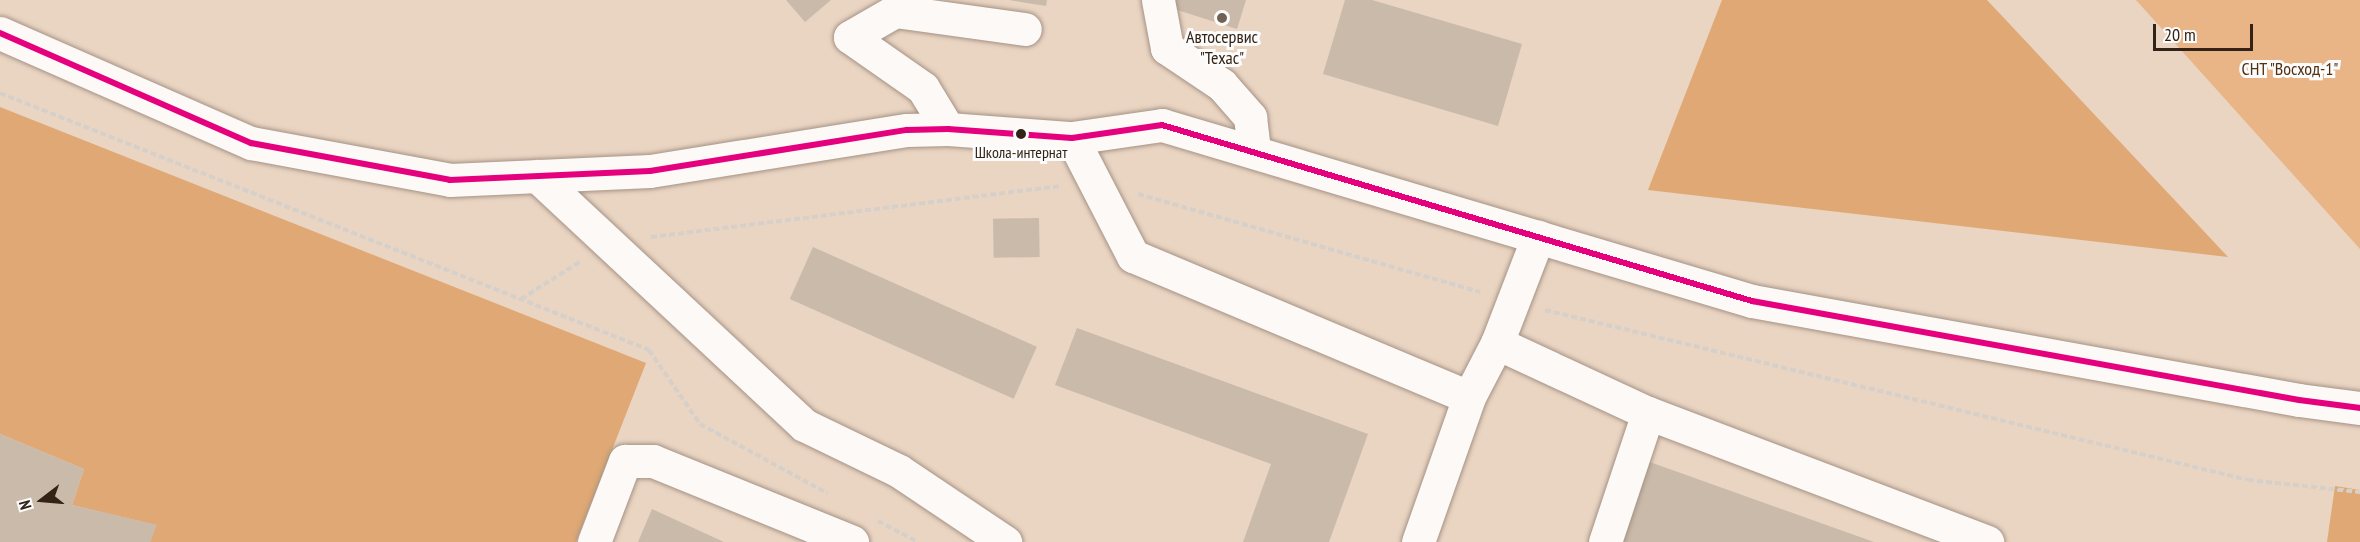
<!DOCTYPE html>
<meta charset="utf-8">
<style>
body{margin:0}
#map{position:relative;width:2360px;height:542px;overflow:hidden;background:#ead4c2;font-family:"PT Sans Narrow",sans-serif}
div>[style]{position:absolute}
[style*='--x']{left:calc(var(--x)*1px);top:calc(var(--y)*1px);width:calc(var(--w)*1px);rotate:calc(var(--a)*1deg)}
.green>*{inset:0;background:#e9b587}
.forest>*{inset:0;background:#dfa874}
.building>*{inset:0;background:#cabaaa;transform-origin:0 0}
.path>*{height:4px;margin-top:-2px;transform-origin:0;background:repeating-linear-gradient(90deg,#d6d0ca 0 6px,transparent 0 9px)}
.roads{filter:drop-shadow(0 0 2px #a49385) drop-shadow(0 0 2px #a49385)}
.minor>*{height:33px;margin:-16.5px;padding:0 16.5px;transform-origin:16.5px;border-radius:16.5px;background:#fcf9f6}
.bus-1>*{height:6px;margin:-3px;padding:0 3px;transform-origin:3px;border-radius:3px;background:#e5007d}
.dots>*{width:16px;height:16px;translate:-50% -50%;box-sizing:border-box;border:3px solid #fcfcfc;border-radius:50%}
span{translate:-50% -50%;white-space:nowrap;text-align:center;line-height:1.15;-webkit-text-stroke:6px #fcfcfc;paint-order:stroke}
.bus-label{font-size:16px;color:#332316}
.poi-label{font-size:18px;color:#332316}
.park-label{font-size:18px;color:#523010}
.north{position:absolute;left:12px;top:470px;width:60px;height:60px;-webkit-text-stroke:4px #fcfcfc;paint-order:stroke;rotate:254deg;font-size:16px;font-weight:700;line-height:24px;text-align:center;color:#332316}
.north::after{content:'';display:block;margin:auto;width:21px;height:27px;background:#332316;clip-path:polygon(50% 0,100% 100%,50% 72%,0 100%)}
.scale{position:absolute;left:2153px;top:24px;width:100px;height:27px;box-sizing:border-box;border:3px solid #332316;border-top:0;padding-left:8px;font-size:18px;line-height:21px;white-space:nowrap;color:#332316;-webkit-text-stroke:4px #fcfcfc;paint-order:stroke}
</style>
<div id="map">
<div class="green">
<div style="clip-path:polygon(2136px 0,2360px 0,2360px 249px)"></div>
</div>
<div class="forest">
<div style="clip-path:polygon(1722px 0,1987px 0,2228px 257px,1648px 190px)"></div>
<div style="clip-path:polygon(0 107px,646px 363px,576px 542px,150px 542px,156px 525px,72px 505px,84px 469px,0 434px)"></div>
<div style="clip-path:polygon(2335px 486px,2360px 490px,2360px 542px,2327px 542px)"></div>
</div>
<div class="building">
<div style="clip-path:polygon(786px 0,831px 0,805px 22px)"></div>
<div style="clip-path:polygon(1009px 0,1047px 0,1046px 6px)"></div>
<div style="clip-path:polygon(1171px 0,1246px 0,1237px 29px,1168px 7px)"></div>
<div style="clip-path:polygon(1345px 0,1372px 0,1522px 44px,1498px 126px,1323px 74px)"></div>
<div style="left:1039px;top:218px;width:39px;height:46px;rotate:89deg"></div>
<div style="left:813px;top:247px;width:245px;height:57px;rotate:24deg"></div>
<div style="clip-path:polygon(1077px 328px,1368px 434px,1329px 542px,1243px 542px,1271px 464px,1055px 385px)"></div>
<div style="clip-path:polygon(0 434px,84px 469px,72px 505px,157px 525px,150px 542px,0 542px)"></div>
<div style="clip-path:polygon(1647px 461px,1874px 542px,1618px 542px)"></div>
<div style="clip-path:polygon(652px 509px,724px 542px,638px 542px)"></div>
</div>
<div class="path">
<div style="--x:0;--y:93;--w:698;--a:21.6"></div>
<div style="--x:649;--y:350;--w:90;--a:55.4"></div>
<div style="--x:700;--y:424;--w:145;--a:28.5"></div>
<div style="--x:1138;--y:194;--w:356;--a:16"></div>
<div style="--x:651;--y:237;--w:413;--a:-7.1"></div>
<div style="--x:521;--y:299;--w:71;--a:-32.3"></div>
<div style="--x:1545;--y:310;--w:723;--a:13.59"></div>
<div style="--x:2248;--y:480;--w:113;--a:6.1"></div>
<div style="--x:878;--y:521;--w:45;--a:27.7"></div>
</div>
<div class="roads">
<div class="minor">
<div style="--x:1158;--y:0;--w:49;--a:79.4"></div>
<div style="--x:1167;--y:48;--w:66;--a:33.9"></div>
<div style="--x:1222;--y:85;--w:43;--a:48.8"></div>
<div style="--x:1250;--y:117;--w:35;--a:83"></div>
<div style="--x:0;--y:33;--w:274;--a:23.7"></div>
<div style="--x:251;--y:143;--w:202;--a:10.5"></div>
<div style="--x:450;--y:180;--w:200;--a:-2.6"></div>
<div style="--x:650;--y:171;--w:260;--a:-9.1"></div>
<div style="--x:907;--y:130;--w:41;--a:-1.4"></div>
<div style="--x:948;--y:129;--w:124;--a:4.2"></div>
<div style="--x:1072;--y:138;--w:91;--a:-8.2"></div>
<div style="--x:1162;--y:125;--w:616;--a:16.61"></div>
<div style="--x:1752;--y:301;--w:556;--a:10.26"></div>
<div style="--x:2299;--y:400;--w:62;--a:7.5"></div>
<div style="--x:948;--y:129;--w:48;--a:-121.4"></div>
<div style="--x:923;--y:88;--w:89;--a:-145.1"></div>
<div style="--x:850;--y:37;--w:52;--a:-30"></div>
<div style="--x:895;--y:11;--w:131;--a:7.9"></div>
<div style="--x:1072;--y:138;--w:133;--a:62.7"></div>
<div style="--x:1133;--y:256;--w:364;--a:22.8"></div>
<div style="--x:537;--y:176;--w:365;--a:43"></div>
<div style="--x:804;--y:425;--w:106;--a:25.8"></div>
<div style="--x:899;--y:471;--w:128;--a:33.8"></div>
<div style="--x:1497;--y:343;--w:166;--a:24.9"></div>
<div style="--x:1648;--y:413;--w:363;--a:20.8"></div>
<div style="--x:594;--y:542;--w:87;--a:-69.1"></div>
<div style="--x:625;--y:461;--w:28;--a:0"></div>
<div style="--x:653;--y:461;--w:215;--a:22.1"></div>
<div style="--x:1418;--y:542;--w:154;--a:-70.6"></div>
<div style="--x:1469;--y:397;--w:61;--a:-62.6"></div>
<div style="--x:1497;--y:343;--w:114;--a:-68.9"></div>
<div style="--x:1605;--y:542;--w:136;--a:-71.6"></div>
</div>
</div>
<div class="bus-1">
<div style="--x:0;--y:33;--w:274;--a:23.7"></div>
<div style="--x:251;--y:143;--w:202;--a:10.5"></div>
<div style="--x:450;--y:180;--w:200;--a:-2.6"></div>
<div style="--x:650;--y:171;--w:260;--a:-9.1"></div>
<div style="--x:907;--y:130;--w:41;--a:-1.4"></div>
<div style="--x:948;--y:129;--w:124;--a:4.2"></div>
<div style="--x:1072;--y:138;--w:91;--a:-8.2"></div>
<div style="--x:1162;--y:125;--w:616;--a:16.61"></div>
<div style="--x:1752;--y:301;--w:556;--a:10.26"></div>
<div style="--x:2299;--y:400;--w:62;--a:7.5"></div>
</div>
<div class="dots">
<div style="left:1222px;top:18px;background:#736152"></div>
<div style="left:1021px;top:134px;background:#332316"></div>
</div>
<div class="bus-label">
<span style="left:1021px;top:152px">Школа-интернат</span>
</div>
<div class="poi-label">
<span style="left:1222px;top:48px">Автосервис<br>"Техас"</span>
</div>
<div class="park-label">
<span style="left:2290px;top:69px">СНТ "Восход-1"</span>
</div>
<div class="north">N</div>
<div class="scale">20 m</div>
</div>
